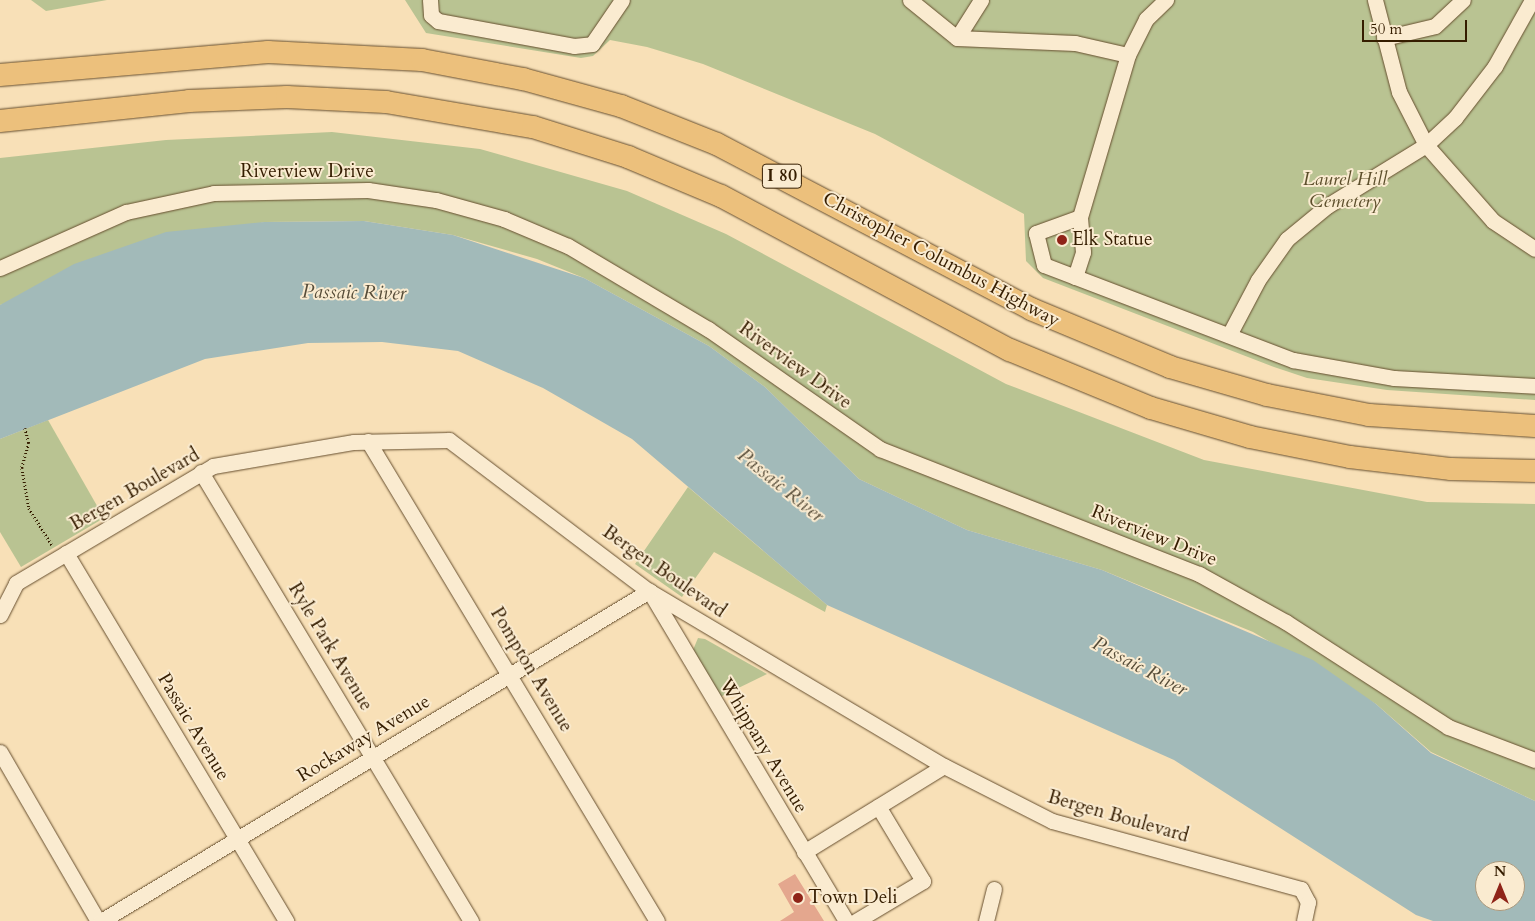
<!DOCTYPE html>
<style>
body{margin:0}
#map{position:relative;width:1535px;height:921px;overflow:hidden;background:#f8e0b7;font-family:Cardo,serif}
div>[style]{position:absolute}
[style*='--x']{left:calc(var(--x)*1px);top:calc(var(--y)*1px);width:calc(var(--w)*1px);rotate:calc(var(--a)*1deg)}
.green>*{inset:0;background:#b9c392}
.water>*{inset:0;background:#a2bab9}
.building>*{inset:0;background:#e4a78e}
.path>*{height:2.5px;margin-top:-1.25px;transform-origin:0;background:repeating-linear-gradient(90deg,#351d00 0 1px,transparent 0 3.5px)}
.roads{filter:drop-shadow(0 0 1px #664e2e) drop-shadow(0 0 1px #664e2e)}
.minor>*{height:15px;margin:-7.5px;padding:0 7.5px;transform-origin:7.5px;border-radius:7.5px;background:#faebd0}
.highway>*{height:22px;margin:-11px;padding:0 11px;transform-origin:11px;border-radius:11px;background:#ecc07c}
.dots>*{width:14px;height:14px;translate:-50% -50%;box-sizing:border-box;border:2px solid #faebd0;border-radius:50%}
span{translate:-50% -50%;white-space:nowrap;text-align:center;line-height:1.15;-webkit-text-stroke:4px #faebd0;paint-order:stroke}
.shield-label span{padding:1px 4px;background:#faebd0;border:1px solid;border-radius:4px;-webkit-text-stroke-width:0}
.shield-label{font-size:18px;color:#351d00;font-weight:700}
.street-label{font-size:19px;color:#351d00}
.park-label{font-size:19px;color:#5d4f2c;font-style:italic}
.poi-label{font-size:19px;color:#351d00}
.left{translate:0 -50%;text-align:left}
.water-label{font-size:20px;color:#564c38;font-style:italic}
.north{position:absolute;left:1475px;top:861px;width:50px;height:50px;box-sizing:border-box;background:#faebd0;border:1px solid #ab997d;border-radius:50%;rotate:0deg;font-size:14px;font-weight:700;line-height:20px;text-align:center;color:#351d00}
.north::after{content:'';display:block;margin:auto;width:18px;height:22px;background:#8f2418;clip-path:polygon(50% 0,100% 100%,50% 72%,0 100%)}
.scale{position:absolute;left:1362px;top:20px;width:105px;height:22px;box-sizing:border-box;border:2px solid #351d00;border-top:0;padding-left:6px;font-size:15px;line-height:18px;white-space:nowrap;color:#351d00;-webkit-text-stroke:4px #faebd0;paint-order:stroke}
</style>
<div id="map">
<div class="green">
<div style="clip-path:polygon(31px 0,107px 0,46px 11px)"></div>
<div style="clip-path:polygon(405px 0,1535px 0,1535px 400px,1387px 390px,1307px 378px,1274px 367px,1043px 278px,1026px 261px,1024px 214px,875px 134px,703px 64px,647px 47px,610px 40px,593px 56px,581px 58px,426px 33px)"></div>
<div style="clip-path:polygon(332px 132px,480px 149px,627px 191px,726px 234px,1006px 384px,1204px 460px,1427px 502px,1535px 504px,1535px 801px,1431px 752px,1376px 704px,1253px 632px,1102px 570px,967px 530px,859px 479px,765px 387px,709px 346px,584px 278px,537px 259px,453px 235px,364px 221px,264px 222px,0 305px,0 158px,166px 140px)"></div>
<div style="clip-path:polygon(48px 420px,104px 518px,21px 567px,0 532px,0 439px)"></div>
<div style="clip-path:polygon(688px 487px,827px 605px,825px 612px,714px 552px,682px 597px,635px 564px)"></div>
<div style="clip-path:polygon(698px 638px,705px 639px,767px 674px,720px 697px,693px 650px)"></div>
</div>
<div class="water">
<div style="clip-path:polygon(evenodd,364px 221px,453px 235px,584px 278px,709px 346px,765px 387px,859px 479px,967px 530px,1102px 570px,1313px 660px,1376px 704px,1431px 753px,1535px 801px,1535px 921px,1433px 921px,1416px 915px,1174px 760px,827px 605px,632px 439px,543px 388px,458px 351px,382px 342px,308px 343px,205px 359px,0 439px,0 305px,74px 264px,166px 232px,264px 222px,364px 221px,1485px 871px,1515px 871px,1515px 901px,1485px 901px,1485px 871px)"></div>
</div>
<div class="building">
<div style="clip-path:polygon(795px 874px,824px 921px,780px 921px,794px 912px,778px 884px)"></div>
</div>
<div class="path">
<div style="--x:25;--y:428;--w:16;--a:75"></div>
<div style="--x:29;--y:443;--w:26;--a:106"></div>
<div style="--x:22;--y:468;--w:41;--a:80.1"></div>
<div style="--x:29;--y:508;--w:44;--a:58.1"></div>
</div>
<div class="roads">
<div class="minor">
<div style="--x:430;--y:0;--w:15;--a:86"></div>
<div style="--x:431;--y:15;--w:9;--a:41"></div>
<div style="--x:438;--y:21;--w:138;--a:10.4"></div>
<div style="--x:574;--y:46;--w:18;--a:-6"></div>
<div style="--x:592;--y:44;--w:53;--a:-55.7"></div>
<div style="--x:910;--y:0;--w:60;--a:39"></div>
<div style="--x:957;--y:38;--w:118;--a:2.4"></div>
<div style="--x:1075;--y:43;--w:54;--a:12.8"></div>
<div style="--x:1375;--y:0;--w:95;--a:75.4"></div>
<div style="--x:1399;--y:92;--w:59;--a:63"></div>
<div style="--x:1426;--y:145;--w:101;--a:48.6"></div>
<div style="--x:1493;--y:221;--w:50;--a:33.7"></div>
<div style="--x:957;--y:38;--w:45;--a:-57.7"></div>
<div style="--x:1384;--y:38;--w:52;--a:-13.2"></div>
<div style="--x:1435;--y:26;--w:38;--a:-43"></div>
<div style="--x:1080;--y:217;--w:47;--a:160"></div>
<div style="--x:1036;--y:233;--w:33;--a:76"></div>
<div style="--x:1044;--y:265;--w:267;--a:20.9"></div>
<div style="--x:1293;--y:360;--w:103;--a:10.1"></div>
<div style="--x:1394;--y:378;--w:141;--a:3.2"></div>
<div style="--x:0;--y:268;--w:138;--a:-24"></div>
<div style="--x:126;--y:212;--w:90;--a:-12.2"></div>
<div style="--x:214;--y:193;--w:154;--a:-1.1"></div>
<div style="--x:368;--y:190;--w:69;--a:8.4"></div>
<div style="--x:436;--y:200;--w:71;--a:15.6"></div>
<div style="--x:504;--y:219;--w:69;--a:22.9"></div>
<div style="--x:568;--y:246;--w:163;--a:30.7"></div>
<div style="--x:708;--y:329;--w:210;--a:34.9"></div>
<div style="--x:880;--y:449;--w:343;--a:21.4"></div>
<div style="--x:1199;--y:574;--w:99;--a:28.9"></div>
<div style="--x:1286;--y:622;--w:193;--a:32.9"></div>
<div style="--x:1448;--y:727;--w:93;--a:20.8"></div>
<div style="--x:1075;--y:277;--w:26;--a:-72"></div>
<div style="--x:1083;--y:252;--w:35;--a:-95"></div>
<div style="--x:1080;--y:217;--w:169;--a:-73.5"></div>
<div style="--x:1128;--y:55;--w:40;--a:-63.4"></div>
<div style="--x:1146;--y:19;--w:28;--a:-44"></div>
<div style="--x:1229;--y:335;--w:62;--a:-62.2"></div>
<div style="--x:1258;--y:280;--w:50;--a:-54.7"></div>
<div style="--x:1287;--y:239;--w:52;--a:-39.5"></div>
<div style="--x:1327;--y:206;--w:116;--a:-31.6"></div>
<div style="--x:1426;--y:145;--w:40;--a:-43"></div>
<div style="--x:1455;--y:118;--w:66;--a:-52.4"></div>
<div style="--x:1495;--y:66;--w:76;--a:-60.7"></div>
<div style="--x:368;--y:441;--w:560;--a:58.95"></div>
<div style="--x:201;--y:472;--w:524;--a:58.98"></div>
<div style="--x:66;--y:553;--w:429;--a:59.1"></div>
<div style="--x:650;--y:592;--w:383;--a:59.2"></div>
<div style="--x:0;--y:615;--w:36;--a:-63"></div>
<div style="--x:16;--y:583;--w:229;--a:-30.7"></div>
<div style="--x:213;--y:466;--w:143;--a:-9.7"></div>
<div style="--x:354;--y:442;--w:95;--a:-1.2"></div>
<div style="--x:449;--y:440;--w:251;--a:37.1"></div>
<div style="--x:649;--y:591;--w:343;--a:30.7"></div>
<div style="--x:944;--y:766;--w:121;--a:27"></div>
<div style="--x:1052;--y:821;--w:258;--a:15.3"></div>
<div style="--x:1301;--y:889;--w:15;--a:62"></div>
<div style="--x:1308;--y:902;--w:19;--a:102"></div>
<div style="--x:0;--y:752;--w:195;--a:59.9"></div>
<div style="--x:804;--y:852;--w:164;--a:-31.6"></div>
<div style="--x:101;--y:921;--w:640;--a:-31.06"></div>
<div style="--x:856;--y:921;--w:78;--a:-30.8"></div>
<div style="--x:923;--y:881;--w:87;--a:-121"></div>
<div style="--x:986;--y:921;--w:33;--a:-76"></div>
</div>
<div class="highway">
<div style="--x:0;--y:75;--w:269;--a:-4.9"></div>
<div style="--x:268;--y:52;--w:154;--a:3"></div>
<div style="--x:422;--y:60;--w:103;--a:10.7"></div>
<div style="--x:523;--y:79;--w:102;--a:15.4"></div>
<div style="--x:621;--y:106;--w:103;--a:21.6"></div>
<div style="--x:717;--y:144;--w:355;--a:27.7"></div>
<div style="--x:1031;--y:309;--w:151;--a:22.6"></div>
<div style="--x:1170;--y:367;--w:101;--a:16.1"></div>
<div style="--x:1267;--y:395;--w:104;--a:11.1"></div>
<div style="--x:1369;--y:415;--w:166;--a:3.8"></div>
<div style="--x:0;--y:121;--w:190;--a:-6"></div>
<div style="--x:189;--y:101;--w:98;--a:-2.3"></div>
<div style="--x:287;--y:97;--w:99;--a:2.9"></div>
<div style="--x:386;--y:102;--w:149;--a:9.7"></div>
<div style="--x:533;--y:127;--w:100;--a:17.5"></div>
<div style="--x:628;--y:157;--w:101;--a:22.8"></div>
<div style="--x:721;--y:196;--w:327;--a:28.1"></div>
<div style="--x:1010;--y:350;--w:152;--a:22.4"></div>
<div style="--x:1151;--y:408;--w:103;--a:16.3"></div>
<div style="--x:1250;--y:437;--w:102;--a:11.3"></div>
<div style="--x:1350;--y:457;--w:102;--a:6.8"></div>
<div style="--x:1451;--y:469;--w:84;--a:1.4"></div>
</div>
</div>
<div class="dots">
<div style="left:1062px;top:240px;background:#8f2418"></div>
<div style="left:798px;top:898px;background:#8f2418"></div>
</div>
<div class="shield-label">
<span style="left:782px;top:176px">I 80</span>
</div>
<div class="street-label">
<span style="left:307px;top:172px">Riverview Drive</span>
<span style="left:941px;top:260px;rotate:28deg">Christopher Columbus Highway</span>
<span style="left:795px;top:366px;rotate:36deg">Riverview Drive</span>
<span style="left:135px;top:490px;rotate:-30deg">Bergen Boulevard</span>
<span style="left:1154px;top:536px;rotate:22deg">Riverview Drive</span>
<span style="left:664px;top:572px;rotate:35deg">Bergen Boulevard</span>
<span style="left:330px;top:647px;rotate:59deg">Ryle Park Avenue</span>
<span style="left:531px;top:670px;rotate:59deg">Pompton Avenue</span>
<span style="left:193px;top:727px;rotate:59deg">Passaic Avenue</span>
<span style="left:364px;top:739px;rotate:-31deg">Rockaway Avenue</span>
<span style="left:763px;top:746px;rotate:59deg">Whippany Avenue</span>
<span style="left:1118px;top:817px;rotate:16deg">Bergen Boulevard</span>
</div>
<div class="park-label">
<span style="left:1345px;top:191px">Laurel Hill<br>Cemetery</span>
</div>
<div class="poi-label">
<span class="left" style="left:1072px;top:240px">Elk Statue</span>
<span class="left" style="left:808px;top:898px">Town Deli</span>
</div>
<div class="water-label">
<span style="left:354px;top:292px;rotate:1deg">Passaic River</span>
<span style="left:781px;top:485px;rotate:39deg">Passaic River</span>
<span style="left:1140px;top:666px;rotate:28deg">Passaic River</span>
</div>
<div class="north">N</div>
<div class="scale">50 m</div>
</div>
